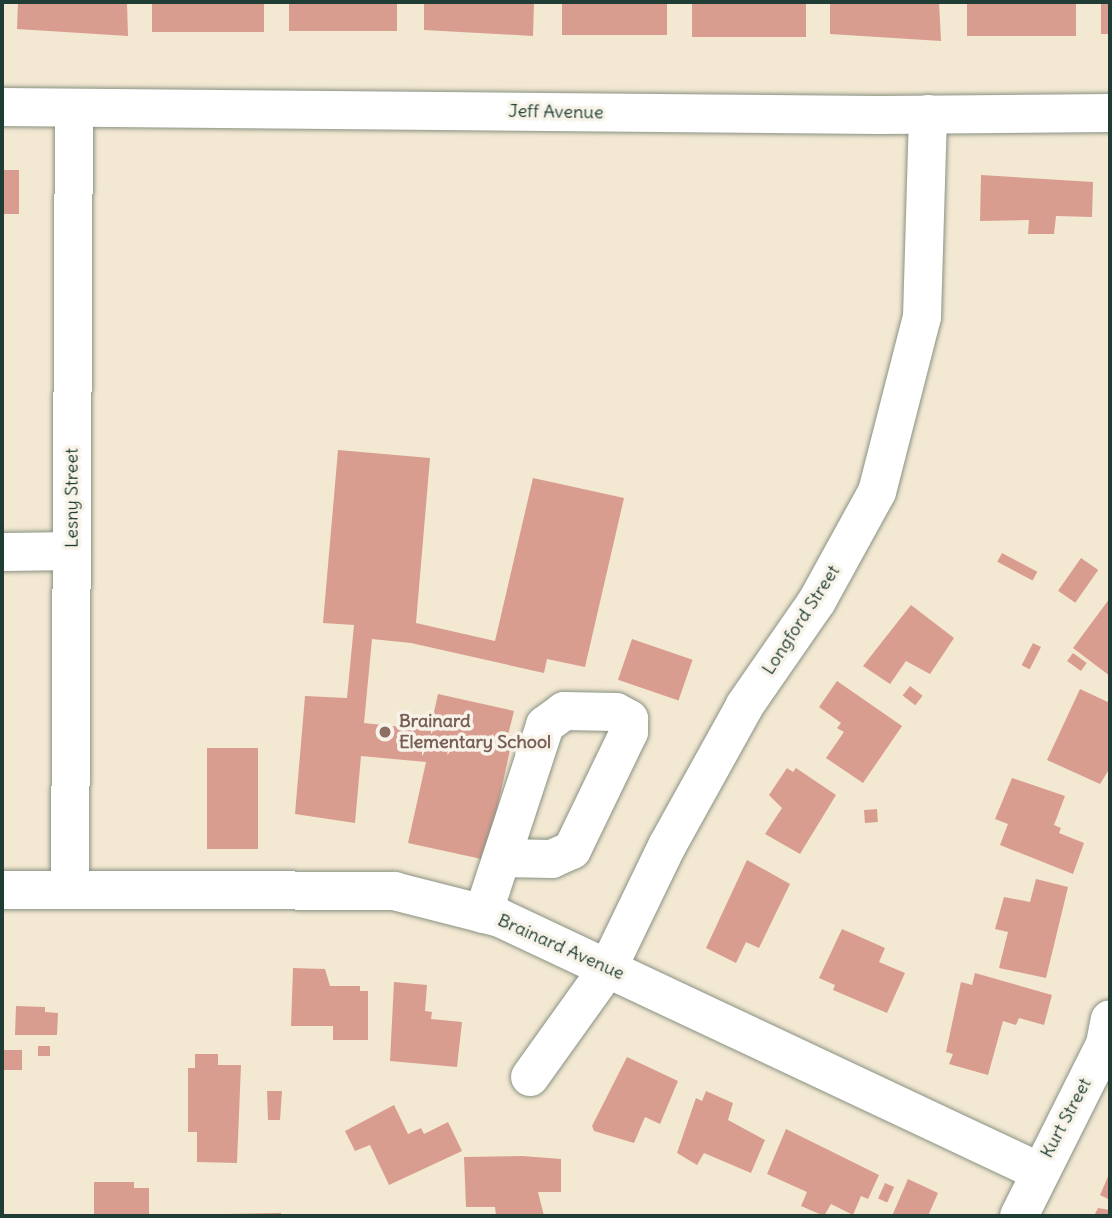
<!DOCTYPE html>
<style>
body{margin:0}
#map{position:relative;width:1112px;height:1218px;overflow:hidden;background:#f3e8d2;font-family:Delius,sans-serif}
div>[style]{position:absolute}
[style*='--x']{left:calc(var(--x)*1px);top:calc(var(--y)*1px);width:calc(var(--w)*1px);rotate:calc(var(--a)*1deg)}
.building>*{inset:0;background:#d99d90;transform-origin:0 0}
.roads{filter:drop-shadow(0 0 2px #899283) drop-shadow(0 0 2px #899283)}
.minor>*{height:38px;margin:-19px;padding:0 19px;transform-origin:19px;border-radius:19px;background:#fff}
.dots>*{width:19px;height:19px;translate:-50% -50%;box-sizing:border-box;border:4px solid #f7f3e8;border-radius:50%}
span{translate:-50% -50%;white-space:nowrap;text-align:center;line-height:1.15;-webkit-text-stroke:7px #f7f3e8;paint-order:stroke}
.street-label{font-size:18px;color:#1f3d34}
.education-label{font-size:18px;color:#785e54;font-weight:700}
.left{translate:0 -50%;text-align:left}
.frame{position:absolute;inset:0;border:4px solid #1f3d34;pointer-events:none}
</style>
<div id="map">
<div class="building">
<div style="clip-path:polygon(18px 2px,127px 2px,128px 36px,17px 29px)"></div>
<div style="left:152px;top:2px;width:112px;height:30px"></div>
<div style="left:289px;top:2px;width:108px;height:29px"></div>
<div style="clip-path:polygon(424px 2px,534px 2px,533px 36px,424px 30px)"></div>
<div style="left:562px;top:2px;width:105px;height:33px"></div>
<div style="left:692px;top:2px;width:114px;height:35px"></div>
<div style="clip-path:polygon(830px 2px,939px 2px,941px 41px,830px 34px)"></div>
<div style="left:967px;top:2px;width:109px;height:34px"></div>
<div style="left:1101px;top:2px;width:9px;height:32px"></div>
<div style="left:2px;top:170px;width:17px;height:44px"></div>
<div style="clip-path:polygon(981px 175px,1093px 182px,1092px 217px,1056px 216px,1054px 234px,1028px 234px,1029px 220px,980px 221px)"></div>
<div style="clip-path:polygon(338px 450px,430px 458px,416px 623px,495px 641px,533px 478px,624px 498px,585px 667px,547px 659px,544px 673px,411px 643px,372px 639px,364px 723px,430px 730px,438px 694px,514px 711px,508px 735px,513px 736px,486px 860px,408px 843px,426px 762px,361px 756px,355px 823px,295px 814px,305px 696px,347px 698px,354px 625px,323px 623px)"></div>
<div style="left:1002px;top:553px;width:40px;height:10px;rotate:28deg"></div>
<div style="left:1081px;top:558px;width:21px;height:40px;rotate:35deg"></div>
<div style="clip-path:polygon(1110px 598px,1110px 676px,1073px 648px)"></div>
<div style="clip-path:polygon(911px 605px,954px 638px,930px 674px,906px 661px,890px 684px,863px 666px)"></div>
<div style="left:632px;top:639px;width:64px;height:43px;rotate:19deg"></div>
<div style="left:1033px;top:643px;width:9px;height:25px;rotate:27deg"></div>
<div style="left:1073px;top:653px;width:17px;height:10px;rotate:36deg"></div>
<div style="clip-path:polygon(837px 681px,902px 726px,863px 783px,826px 758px,844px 732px,837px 728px,841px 723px,819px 707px)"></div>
<div style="left:910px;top:686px;width:16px;height:12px;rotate:38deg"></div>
<div style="clip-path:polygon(1080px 689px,1110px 703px,1110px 768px,1100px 784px,1047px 760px)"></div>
<div style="left:207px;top:748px;width:51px;height:101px"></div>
<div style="clip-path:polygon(787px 768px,793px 772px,796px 768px,836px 795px,800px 854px,765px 834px,782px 808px,769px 795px)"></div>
<div style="clip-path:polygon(1012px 778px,1065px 796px,1054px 825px,1061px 828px,1059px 833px,1084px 843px,1073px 874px,1000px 845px,1008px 824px,995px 819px)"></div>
<div style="left:877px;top:809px;width:13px;height:13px;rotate:86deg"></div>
<div style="clip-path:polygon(747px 860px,790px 884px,759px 948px,746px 942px,736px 963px,706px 948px)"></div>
<div style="clip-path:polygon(1036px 879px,1068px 887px,1046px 978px,999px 968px,1008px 932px,995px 929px,1004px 897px,1030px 902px)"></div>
<div style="clip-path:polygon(842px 929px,885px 948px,879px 962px,905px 973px,887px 1013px,833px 990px,835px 985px,819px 978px)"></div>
<div style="clip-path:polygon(293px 968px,325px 969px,330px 986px,360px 986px,360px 991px,368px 991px,368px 1040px,333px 1040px,333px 1026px,291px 1026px)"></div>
<div style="clip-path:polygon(975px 973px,1052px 995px,1044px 1025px,1019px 1018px,1016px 1025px,1003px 1021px,988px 1075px,949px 1064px,953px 1054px,946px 1052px,961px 982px,972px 985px)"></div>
<div style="clip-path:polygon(394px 982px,427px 985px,425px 1011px,432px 1012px,431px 1019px,462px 1022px,457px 1067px,390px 1061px)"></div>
<div style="clip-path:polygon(16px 1006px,45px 1007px,45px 1012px,58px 1013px,57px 1035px,15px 1035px)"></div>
<div style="left:38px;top:1046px;width:12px;height:10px"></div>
<div style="left:3px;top:1050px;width:19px;height:20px"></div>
<div style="clip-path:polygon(195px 1054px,218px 1054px,218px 1065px,241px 1065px,237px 1163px,197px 1162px,197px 1132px,188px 1132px,188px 1068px,195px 1068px)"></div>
<div style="clip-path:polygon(627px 1057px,678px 1081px,660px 1124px,645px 1117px,634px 1143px,594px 1131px,592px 1126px)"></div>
<div style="clip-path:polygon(267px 1091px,282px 1091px,280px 1120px,268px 1120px)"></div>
<div style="clip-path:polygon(706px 1091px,733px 1103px,728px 1120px,765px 1140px,751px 1173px,704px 1153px,697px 1165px,677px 1153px,696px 1098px,702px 1101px)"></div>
<div style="clip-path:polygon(394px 1105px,408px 1134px,421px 1128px,424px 1134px,448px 1122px,462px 1151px,389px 1185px,370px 1145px,355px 1151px,345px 1131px)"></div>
<div style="clip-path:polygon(786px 1129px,879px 1175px,868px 1199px,861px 1196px,853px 1215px,831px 1204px,824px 1216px,801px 1206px,807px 1192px,767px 1174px)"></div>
<div style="clip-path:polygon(522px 1156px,561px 1159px,561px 1192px,538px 1192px,544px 1216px,496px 1216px,495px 1207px,466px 1207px,464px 1157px)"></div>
<div style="clip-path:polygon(1110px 1172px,1110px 1200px,1100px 1195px)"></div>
<div style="clip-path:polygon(908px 1179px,938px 1193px,928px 1216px,892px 1216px)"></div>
<div style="clip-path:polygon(94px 1182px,134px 1182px,134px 1188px,149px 1188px,149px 1216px,94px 1216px)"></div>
<div style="left:885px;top:1183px;width:10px;height:17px;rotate:24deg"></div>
<div style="clip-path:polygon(1098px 1208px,1110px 1210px,1110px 1216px,1094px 1216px)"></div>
<div style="clip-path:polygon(281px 1213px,281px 1216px,223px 1216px,223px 1214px)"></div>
</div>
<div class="roads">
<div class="minor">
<div style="--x:2;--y:107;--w:878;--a:0.52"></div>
<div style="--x:880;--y:115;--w:230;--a:-0.5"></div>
<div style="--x:2;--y:552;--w:70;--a:-0.8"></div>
<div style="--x:70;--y:889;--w:781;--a:-89.71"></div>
<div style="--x:2;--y:890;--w:392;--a:0.1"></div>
<div style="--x:394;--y:891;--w:109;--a:14.3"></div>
<div style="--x:500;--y:918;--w:595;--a:25.19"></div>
<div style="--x:483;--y:914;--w:199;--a:-71.8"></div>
<div style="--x:545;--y:725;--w:24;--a:-36"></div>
<div style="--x:564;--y:711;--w:52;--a:1.1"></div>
<div style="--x:616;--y:712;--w:15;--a:28"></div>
<div style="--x:629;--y:719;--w:13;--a:90"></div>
<div style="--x:629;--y:732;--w:131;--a:115.8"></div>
<div style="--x:572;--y:850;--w:22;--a:156"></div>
<div style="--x:552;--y:859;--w:50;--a:-178.9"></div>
<div style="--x:530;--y:1077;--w:134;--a:-54.4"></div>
<div style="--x:608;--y:968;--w:136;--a:-64.2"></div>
<div style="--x:667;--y:846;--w:161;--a:-61"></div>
<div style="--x:745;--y:705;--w:126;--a:-55.3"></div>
<div style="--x:817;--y:601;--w:124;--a:-61.2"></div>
<div style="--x:877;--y:492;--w:181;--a:-75.6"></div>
<div style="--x:922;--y:317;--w:203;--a:-88.3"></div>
<div style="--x:1019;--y:1216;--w:192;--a:-63.4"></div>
<div style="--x:1105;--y:1044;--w:25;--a:-79"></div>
</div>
</div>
<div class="dots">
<div style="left:385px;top:732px;background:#8d6e63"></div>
</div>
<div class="street-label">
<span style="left:556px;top:112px;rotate:1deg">Jeff Avenue</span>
<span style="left:72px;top:498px;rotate:-90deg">Lesny Street</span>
<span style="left:801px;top:620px;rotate:-57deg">Longford Street</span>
<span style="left:561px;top:947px;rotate:24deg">Brainard Avenue</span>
<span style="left:1066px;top:1118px;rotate:-62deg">Kurt Street</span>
</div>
<div class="education-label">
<span class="left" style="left:399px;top:732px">Brainard<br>Elementary School</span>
</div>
<div class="frame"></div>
</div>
